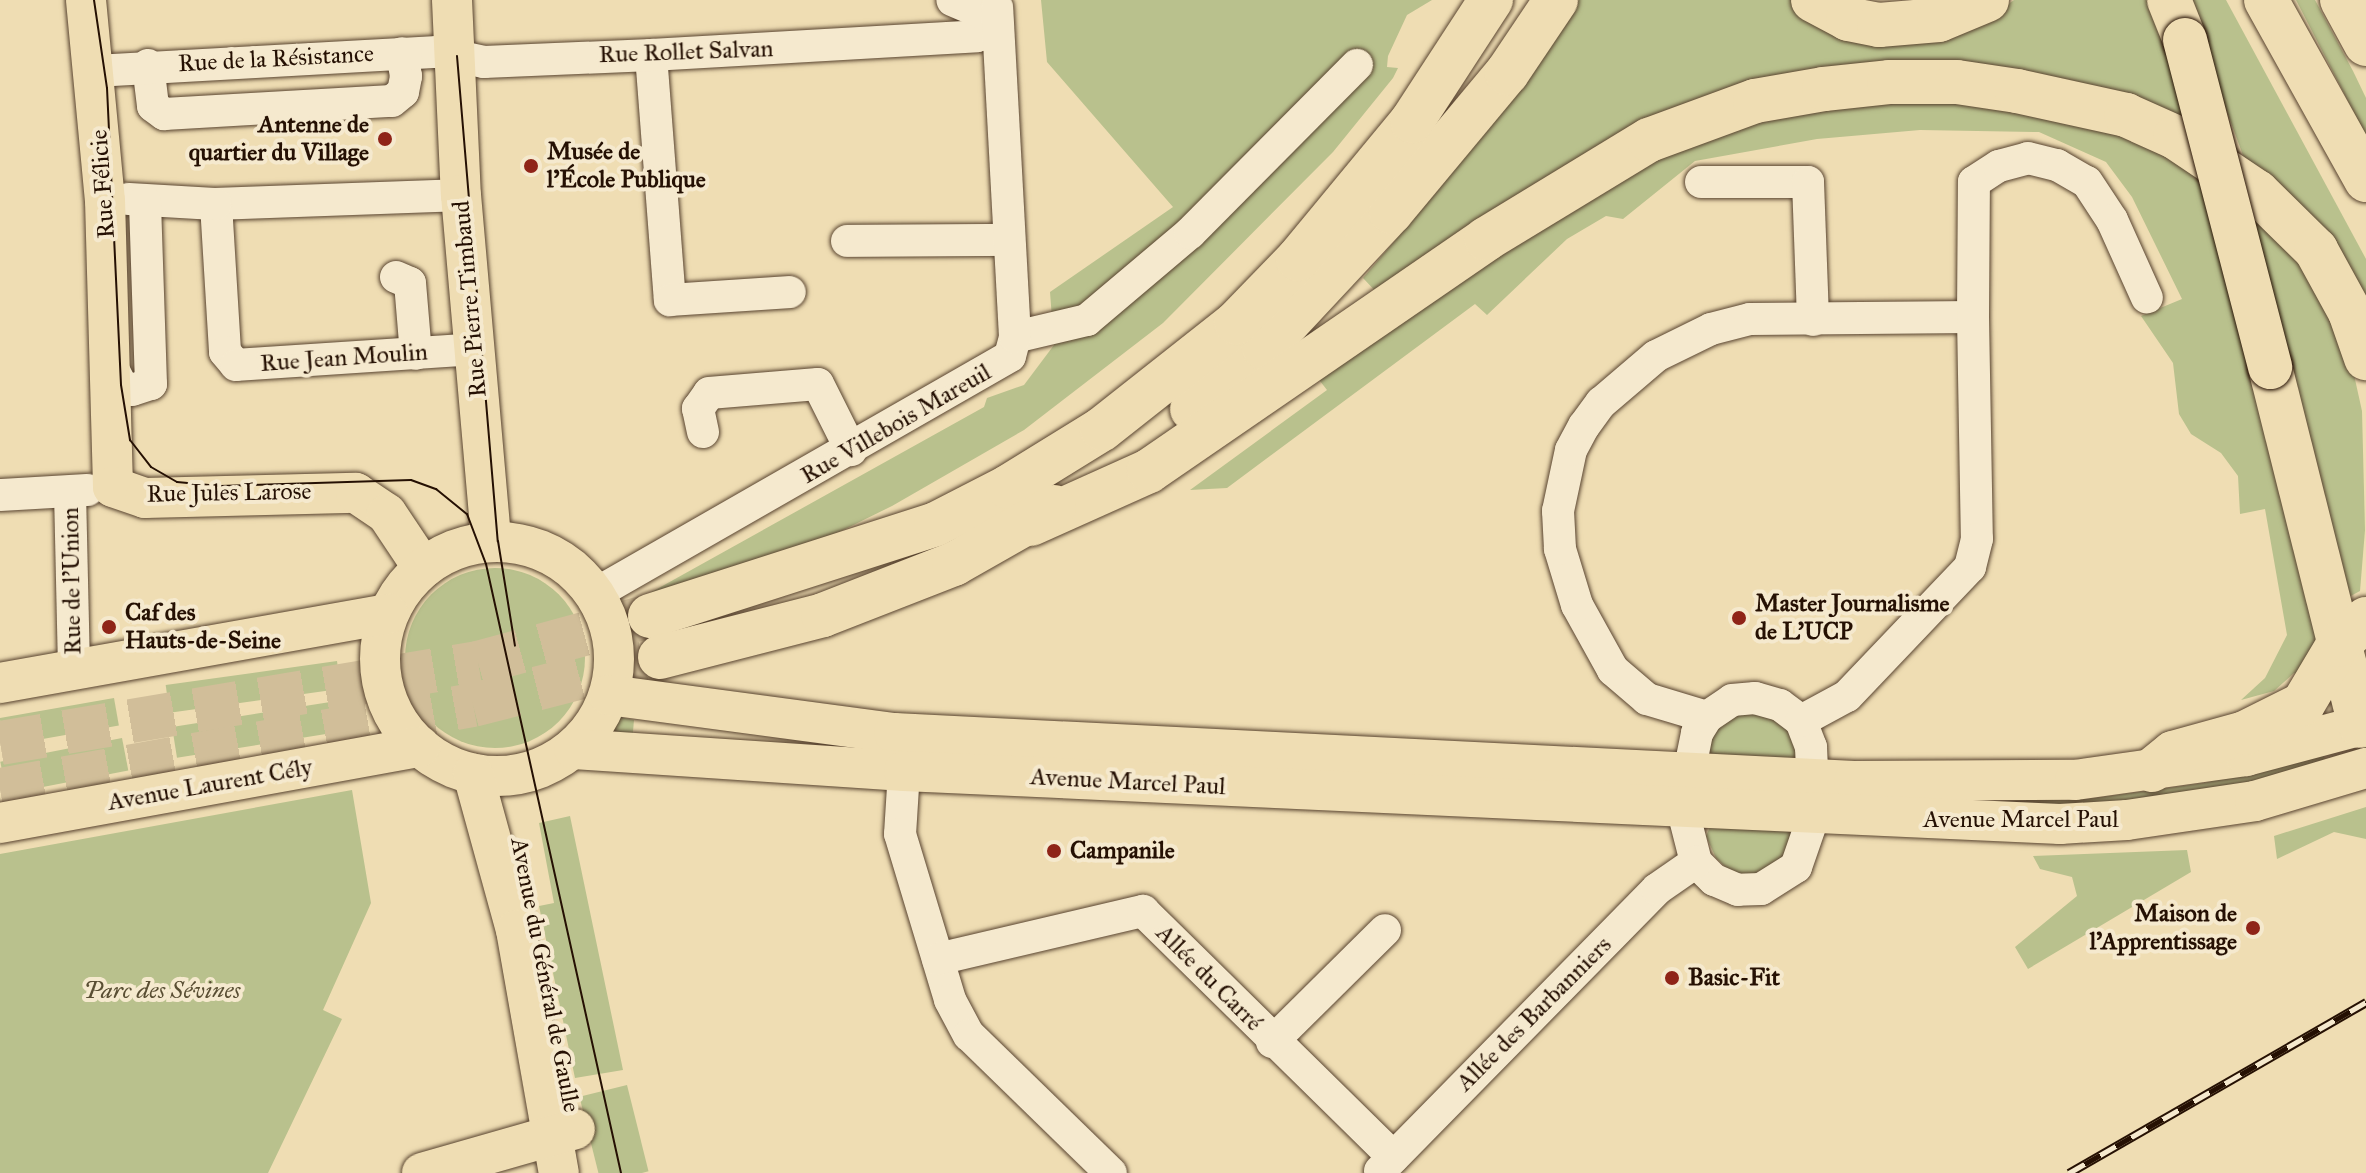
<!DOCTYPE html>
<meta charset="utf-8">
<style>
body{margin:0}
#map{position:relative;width:2366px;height:1173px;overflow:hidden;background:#efddb3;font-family:"IM FELL Great Primer",serif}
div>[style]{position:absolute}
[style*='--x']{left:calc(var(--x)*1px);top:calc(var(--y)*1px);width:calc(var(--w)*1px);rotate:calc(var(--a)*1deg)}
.green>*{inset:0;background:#b9c18d;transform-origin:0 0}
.round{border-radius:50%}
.highway-tunnel>*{height:44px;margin-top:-22px;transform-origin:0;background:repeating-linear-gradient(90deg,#d1be99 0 44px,transparent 0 66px)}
.roads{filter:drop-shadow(0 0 2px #58432f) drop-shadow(0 0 2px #58432f)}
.minor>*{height:32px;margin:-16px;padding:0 16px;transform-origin:16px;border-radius:16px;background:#f5e9ce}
.major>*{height:40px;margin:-20px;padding:0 20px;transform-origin:20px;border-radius:20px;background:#efddb3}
.major>.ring{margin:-20px;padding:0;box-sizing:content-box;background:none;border:40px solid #efddb3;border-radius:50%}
.highway>*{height:44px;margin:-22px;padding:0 22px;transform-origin:22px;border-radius:22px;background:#efddb3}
.tram>*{height:2px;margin:-1px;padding:0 1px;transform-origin:1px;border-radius:1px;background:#251003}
.rail>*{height:9px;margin-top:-4.5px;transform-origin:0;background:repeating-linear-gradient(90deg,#f5e9ce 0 18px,#251003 0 36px);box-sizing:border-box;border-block:2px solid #251003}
.bridges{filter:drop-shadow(0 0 2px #251003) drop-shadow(0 0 2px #251003)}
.highway-bridge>*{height:44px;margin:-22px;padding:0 22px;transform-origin:22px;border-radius:22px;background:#efddb3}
.dots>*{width:22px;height:22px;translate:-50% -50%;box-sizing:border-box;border:4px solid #f5e9ce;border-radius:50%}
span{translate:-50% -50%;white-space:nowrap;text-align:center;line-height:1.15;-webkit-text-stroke:8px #f5e9ce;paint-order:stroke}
.street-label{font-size:24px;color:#251003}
.poi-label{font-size:24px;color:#251003;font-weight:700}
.right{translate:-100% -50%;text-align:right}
.left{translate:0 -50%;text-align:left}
.park-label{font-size:24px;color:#594e33;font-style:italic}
</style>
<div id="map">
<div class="green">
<div style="clip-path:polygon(1041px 0,1432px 0,1407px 15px,1388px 56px,1387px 67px,1398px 68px,1393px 78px,1333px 152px,1163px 323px,1024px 430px,892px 506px,766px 568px,648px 594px,984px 407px,987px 398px,1024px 385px,1054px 345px,1050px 292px,1173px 207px,1047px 62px)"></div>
<div style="clip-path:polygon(1570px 0,1797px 0,1981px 24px,2014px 0,2159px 0,2195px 133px,2144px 112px,1758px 88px,1379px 295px,1363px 278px,1439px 189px)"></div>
<div style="clip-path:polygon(2186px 0,2226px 0,2366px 259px,2366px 309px,2244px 158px)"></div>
<div style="clip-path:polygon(2296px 0,2315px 0,2353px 71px,2366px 98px,2366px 136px)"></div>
<div style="clip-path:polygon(1834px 100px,2045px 105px,2205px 161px,2316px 626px,2316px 652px,2305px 680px,2294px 673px,2274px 691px,2241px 700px,2265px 678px,2287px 635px,2265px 509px,2240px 514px,2238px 476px,2221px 453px,2191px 434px,2179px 414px,2173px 363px,2141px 316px,2182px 299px,2132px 197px,2106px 162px,2039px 132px,1920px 130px,1817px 139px,1695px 161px,1623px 219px,1606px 216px,1567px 239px,1487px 315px,1475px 304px,1227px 488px,1190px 490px,1327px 390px,1313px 372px,1685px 135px)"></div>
<div style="clip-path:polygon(2253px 216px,2279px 222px,2345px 334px,2362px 411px,2365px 530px,2360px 591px,2345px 599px)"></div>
<div class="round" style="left:405px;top:568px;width:180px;height:180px"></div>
<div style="left:337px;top:661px;width:28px;height:173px;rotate:82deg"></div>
<div style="left:114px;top:698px;width:28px;height:116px;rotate:80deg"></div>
<div style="left:343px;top:700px;width:31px;height:173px;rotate:81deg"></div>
<div style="clip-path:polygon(1752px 712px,1769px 714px,1793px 730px,1798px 762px,1712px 755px,1708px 749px,1716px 731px,1736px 716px)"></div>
<div style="clip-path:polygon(620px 717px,634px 720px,632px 743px,605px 741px)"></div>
<div style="left:122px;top:738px;width:33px;height:124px;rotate:79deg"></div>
<div style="clip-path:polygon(2323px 753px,2326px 763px,2259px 782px,2090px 809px,1857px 802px,2088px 799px,2204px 783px)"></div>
<div style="clip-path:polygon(352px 790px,371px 903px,323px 1010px,342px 1019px,268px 1173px,0 1173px,0 854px)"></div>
<div style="clip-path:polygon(2366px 807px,2366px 839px,2334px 832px,2277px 859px,2274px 836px)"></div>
<div style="clip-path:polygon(570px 816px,623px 1070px,575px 1078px,539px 906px,554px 903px,539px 823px)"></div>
<div style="clip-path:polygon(1711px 825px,1797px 831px,1794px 849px,1765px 873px,1748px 876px,1730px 871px,1716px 858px,1706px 836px)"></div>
<div style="clip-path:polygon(2187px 850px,2191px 872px,2028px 969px,2015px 947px,2077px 896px,2072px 877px,2040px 869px,2033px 856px)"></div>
<div style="left:627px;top:1085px;width:89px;height:49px;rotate:76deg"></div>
</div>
<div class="highway-tunnel">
<div style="--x:0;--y:743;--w:485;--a:-9.5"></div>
<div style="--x:478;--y:663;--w:178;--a:-15.3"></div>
<div style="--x:0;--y:790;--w:481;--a:-10.2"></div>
<div style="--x:473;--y:705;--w:193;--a:-14.4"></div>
</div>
<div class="roads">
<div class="minor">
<div style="--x:651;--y:55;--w:246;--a:85.6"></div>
<div style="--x:670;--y:300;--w:120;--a:-3.8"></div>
<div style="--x:148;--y:65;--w:41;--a:83"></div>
<div style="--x:153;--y:106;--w:14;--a:36"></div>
<div style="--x:164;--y:114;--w:228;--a:-3.3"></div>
<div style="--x:392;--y:101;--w:14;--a:-39"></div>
<div style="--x:403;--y:92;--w:16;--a:-79"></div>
<div style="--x:406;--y:76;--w:23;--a:-100"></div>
<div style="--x:95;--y:71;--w:343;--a:-3.2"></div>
<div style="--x:437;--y:52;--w:48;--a:12"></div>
<div style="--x:484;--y:62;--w:167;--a:-2.4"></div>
<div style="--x:651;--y:55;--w:327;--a:-3.3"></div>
<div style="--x:977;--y:36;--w:23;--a:-25"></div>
<div style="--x:998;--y:26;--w:11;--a:-124"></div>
<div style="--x:992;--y:17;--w:43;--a:-157"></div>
<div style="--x:1701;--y:182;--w:107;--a:0"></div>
<div style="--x:1808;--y:182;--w:138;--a:87.9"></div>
<div style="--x:461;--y:195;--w:245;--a:177.9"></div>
<div style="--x:216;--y:204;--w:148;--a:86.5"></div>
<div style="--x:225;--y:352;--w:17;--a:50"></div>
<div style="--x:236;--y:365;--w:239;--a:-3.8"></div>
<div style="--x:128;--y:199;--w:88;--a:3.3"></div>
<div style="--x:847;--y:241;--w:161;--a:-0.4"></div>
<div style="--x:396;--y:277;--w:15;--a:23"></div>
<div style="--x:410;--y:283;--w:71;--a:85.2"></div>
<div style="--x:1973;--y:317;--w:135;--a:-89.6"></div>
<div style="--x:1974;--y:182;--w:30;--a:-33"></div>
<div style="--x:1999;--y:166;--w:30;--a:-15"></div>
<div style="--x:2028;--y:158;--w:30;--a:14"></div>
<div style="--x:2057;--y:165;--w:34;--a:30"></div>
<div style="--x:2087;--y:182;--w:45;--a:56.7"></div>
<div style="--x:2112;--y:220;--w:85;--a:65.8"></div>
<div style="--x:1015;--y:337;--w:74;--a:-13.3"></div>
<div style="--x:1087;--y:320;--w:135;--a:-40.2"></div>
<div style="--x:1190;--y:233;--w:237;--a:-45.2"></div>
<div style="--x:113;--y:369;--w:18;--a:63"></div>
<div style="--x:121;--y:385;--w:12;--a:24"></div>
<div style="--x:132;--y:390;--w:20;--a:-18"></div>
<div style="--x:151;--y:384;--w:183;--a:-91.9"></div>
<div style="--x:703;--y:432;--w:24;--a:-102"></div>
<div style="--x:698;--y:409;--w:19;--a:-55"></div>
<div style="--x:709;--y:393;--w:109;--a:-4.7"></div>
<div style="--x:818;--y:384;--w:74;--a:63.4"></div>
<div style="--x:70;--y:492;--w:179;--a:88.7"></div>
<div style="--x:0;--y:495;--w:88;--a:-3.3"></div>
<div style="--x:595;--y:594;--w:478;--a:-29.8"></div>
<div style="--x:1010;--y:356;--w:20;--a:-75"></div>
<div style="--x:1015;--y:337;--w:330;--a:-93.1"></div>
<div style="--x:1755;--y:698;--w:26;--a:16"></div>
<div style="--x:1780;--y:705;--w:26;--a:37"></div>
<div style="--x:1801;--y:721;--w:28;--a:69"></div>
<div style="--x:1811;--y:747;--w:68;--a:87.5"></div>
<div style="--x:1814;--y:815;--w:55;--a:109.1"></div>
<div style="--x:1796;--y:867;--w:41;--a:147.8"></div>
<div style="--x:1761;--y:889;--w:23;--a:178"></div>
<div style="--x:1738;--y:890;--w:26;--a:-157"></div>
<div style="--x:1714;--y:880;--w:25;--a:-135"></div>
<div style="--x:1696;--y:862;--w:57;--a:-104.3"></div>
<div style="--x:1682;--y:807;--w:76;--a:-78.5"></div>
<div style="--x:1697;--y:733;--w:19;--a:-58"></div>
<div style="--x:1707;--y:717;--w:30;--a:-34"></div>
<div style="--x:1732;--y:700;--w:23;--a:-5"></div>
<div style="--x:1707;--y:717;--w:63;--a:-163.3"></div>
<div style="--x:1647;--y:699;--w:45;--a:-139.5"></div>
<div style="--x:1613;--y:670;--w:74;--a:-119"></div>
<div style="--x:1577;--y:605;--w:59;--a:-106.9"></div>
<div style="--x:1560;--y:549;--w:38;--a:-93"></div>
<div style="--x:1558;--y:511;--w:62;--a:-78"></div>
<div style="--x:1571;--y:450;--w:27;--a:-62"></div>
<div style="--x:1584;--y:426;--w:29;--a:-54"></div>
<div style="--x:1601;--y:403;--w:72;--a:-40.5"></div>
<div style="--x:1656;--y:356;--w:61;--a:-26.1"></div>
<div style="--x:1711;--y:329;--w:40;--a:-14.4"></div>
<div style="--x:1750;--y:319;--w:223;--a:-0.5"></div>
<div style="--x:1973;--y:317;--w:222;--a:89"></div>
<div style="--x:1977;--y:539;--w:29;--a:104"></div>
<div style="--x:1970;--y:567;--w:178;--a:133.6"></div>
<div style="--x:1847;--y:696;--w:52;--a:151.5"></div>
<div style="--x:904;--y:771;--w:63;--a:93.6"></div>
<div style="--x:900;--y:834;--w:173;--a:73.2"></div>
<div style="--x:950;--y:1000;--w:40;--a:62"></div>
<div style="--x:969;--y:1035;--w:198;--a:44.2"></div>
<div style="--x:938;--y:959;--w:211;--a:-13.2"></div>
<div style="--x:1143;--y:911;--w:351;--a:44.5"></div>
<div style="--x:1272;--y:1042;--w:159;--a:-44.7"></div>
<div style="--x:1380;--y:1171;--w:395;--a:-45.5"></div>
<div style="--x:1657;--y:889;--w:47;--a:-34.7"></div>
</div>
<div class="major">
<div style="--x:86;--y:0;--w:201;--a:84.6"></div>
<div style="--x:105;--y:200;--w:287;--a:88.4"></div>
<div style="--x:113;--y:487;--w:34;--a:19"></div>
<div style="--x:145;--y:498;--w:211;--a:-1.4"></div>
<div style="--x:356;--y:493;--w:37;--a:34"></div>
<div style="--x:387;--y:514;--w:65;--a:56.3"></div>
<div style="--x:452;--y:0;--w:195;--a:87.4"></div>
<div style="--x:461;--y:195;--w:347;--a:85"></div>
<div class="ring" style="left:380px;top:542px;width:194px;height:194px"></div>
<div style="--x:0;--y:683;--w:394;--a:-10.1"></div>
<div style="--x:609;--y:695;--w:288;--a:7.6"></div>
<div style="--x:894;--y:733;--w:961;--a:2.86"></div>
<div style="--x:1854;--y:781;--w:221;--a:-0.3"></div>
<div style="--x:2075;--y:780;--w:173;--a:-8"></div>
<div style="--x:2246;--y:756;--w:124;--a:-14.9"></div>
<div style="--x:574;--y:749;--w:331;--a:3.8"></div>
<div style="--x:904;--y:771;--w:1157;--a:2.63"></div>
<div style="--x:2060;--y:824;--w:67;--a:-3.4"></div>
<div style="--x:2127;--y:820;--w:129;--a:-8.4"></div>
<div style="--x:2255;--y:801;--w:116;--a:-16.6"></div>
<div style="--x:473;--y:774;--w:162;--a:74.6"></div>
<div style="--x:516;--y:930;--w:247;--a:80"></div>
<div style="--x:0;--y:823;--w:427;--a:-10.3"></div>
<div style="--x:422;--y:1173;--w:159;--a:-16"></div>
</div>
<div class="highway">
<div style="--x:1813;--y:0;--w:40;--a:28"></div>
<div style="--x:1848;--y:19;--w:32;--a:11"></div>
<div style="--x:1879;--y:25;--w:60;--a:-4.8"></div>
<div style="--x:1939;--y:20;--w:52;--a:-22.6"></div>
<div style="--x:2169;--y:0;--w:43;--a:68.2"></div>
<div style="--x:2266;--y:0;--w:206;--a:60.9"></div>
<div style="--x:2342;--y:0;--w:50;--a:61.4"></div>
<div style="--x:2270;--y:367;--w:370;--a:75.9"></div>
<div style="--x:1192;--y:409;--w:94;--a:-40.3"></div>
<div style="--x:1264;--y:348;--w:186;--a:-47"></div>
<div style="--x:1391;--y:212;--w:181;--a:-50.2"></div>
<div style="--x:1507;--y:73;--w:88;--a:-56.1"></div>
<div style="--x:1031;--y:524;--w:129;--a:-24.2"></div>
<div style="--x:1149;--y:471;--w:409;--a:-34.5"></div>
<div style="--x:1486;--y:239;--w:191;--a:-31.3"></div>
<div style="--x:1649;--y:140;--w:113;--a:-20.2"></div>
<div style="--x:1755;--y:101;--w:70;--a:-9.9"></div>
<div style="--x:1824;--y:89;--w:65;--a:-6.1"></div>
<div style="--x:1889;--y:82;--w:68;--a:0"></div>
<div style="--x:1957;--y:82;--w:61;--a:8.5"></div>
<div style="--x:2017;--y:91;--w:112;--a:12.4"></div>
<div style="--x:2126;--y:115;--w:54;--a:24.2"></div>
<div style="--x:2175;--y:137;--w:99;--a:33.9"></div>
<div style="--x:2257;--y:192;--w:83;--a:44.5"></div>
<div style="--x:2316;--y:250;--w:71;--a:61.3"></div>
<div style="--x:2350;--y:312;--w:49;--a:70.8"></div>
<div style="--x:650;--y:616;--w:300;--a:-17.8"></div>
<div style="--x:936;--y:524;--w:81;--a:-27.2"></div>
<div style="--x:1008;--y:487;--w:110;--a:-31.7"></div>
<div style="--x:1102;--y:429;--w:171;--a:-38.3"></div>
<div style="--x:1236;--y:323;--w:89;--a:-45.9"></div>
<div style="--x:1298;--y:259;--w:179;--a:-50.4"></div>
<div style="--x:1412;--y:121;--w:145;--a:-56.9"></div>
<div style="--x:660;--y:657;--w:168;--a:-14.4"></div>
<div style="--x:823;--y:615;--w:141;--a:-21.3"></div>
<div style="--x:954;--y:564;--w:115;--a:-29.7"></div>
<div style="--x:2152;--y:770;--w:27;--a:-39"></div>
<div style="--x:2173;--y:753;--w:75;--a:-15.5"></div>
<div style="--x:2245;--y:733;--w:65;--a:-26.6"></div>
<div style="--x:2303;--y:704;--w:69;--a:-59.3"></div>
<div style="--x:2338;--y:645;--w:38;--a:-43"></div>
</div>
</div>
<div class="tram">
<div style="--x:94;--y:0;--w:89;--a:81.6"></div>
<div style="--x:107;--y:88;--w:297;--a:87.3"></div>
<div style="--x:121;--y:385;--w:56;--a:80.7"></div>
<div style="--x:130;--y:440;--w:34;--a:52"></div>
<div style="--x:151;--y:467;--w:30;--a:30"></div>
<div style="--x:177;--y:482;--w:43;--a:5.3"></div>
<div style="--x:220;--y:486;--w:191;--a:-1.8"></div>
<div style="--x:411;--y:480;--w:27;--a:20"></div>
<div style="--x:436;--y:489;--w:40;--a:39"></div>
<div style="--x:467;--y:514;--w:53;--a:69.2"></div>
<div style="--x:486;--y:564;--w:624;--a:77.5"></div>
<div style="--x:457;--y:56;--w:487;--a:85.2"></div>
<div style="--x:498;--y:541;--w:106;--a:80.8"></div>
</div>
<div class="rail">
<div style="--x:2069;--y:1173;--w:343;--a:-29.9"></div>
</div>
<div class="bridges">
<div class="highway-bridge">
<div style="--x:2185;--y:40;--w:338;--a:75.4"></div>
</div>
</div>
<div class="dots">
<div style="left:385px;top:139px;background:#8f2418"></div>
<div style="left:531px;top:166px;background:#8f2418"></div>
<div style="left:1739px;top:618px;background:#8f2418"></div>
<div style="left:109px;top:627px;background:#8f2418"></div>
<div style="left:1054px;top:851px;background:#8f2418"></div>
<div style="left:2253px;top:928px;background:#8f2418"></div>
<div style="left:1672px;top:978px;background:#8f2418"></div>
</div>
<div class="street-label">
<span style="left:686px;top:52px;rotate:-2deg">Rue Rollet Salvan</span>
<span style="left:276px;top:59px;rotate:-3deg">Rue de la Résistance</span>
<span style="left:103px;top:184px;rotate:-94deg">Rue Félicie</span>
<span style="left:470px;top:299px;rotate:-95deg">Rue Pierre Timbaud</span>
<span style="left:344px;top:358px;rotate:-4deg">Rue Jean Moulin</span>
<span style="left:896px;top:424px;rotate:-30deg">Rue Villebois Mareuil</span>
<span style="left:229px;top:493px;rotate:-1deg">Rue Jules Larose</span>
<span style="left:72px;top:581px;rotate:-91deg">Rue de l'Union</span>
<span style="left:1128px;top:782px;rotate:3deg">Avenue Marcel Paul</span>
<span style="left:210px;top:785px;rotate:-10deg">Avenue Laurent Cély</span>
<span style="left:2021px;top:820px">Avenue Marcel Paul</span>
<span style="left:545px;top:975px;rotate:79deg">Avenue du Général de Gaulle</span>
<span style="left:1209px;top:978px;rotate:45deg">Allée du Carré</span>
<span style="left:1534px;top:1014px;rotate:-45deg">Allée des Barbanniers</span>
</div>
<div class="poi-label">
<span class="right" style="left:369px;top:139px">Antenne de<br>quartier du Village</span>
<span class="left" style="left:547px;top:166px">Musée de<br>l'École Publique</span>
<span class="left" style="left:1755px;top:618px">Master Journalisme<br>de L'UCP</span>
<span class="left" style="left:125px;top:627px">Caf des<br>Hauts-de-Seine</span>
<span class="left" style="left:1070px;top:851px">Campanile</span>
<span class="right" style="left:2237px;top:928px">Maison de<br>l’Apprentissage</span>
<span class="left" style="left:1688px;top:978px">Basic-Fit</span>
</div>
<div class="park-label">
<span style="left:162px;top:991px">Parc des Sévines</span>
</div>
</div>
